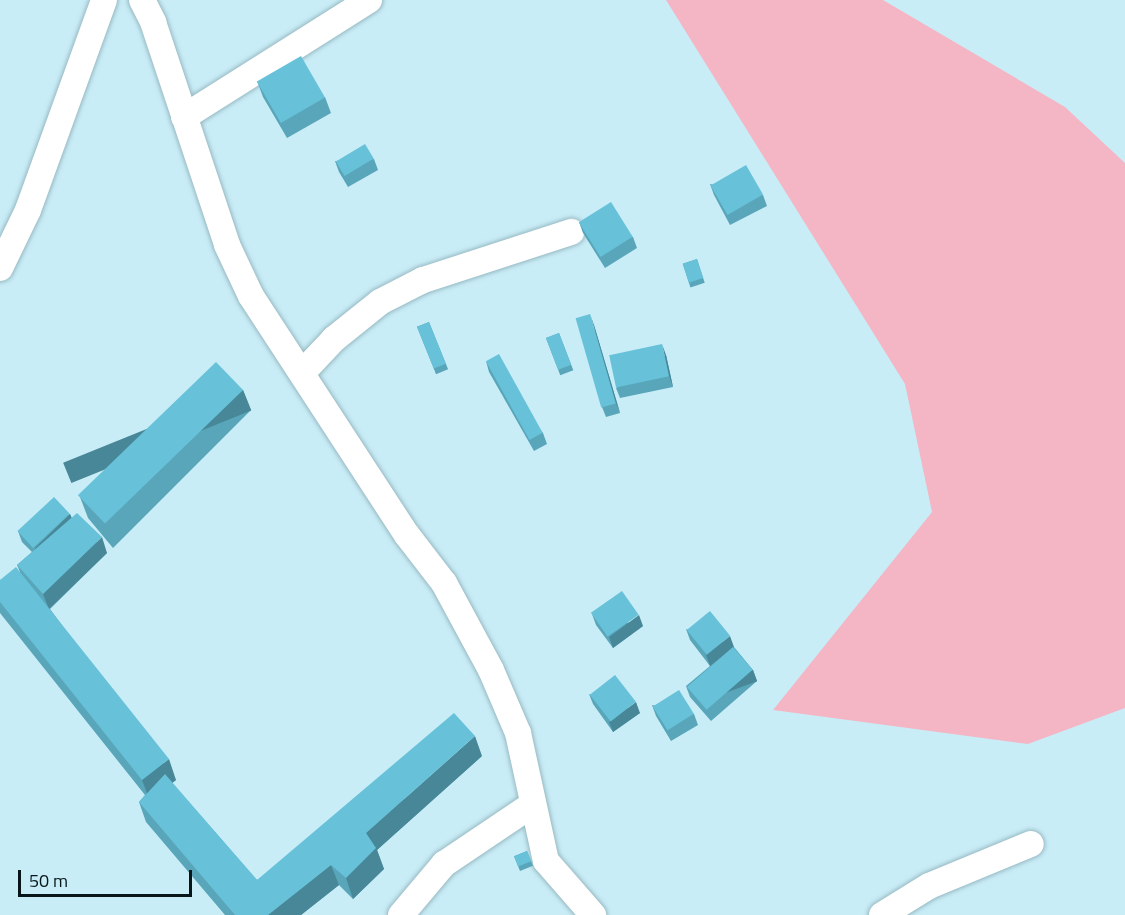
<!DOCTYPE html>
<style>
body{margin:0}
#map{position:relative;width:1125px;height:915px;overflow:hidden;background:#c9edf7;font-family:"Titillium Web",sans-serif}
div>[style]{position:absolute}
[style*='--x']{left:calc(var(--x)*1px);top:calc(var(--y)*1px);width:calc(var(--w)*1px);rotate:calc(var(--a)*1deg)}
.green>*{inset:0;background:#f4b6c4}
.roads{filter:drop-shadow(0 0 2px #97b9c2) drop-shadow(0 0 2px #97b9c2)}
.street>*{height:26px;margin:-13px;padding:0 13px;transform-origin:13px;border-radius:13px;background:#fff}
.wall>*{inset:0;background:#59a6ba;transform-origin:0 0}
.shaded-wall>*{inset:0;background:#488797;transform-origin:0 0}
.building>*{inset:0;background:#67c1d8;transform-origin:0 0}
span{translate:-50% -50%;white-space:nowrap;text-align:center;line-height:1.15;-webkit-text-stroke:4.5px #c9edf7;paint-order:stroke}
.scale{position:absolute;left:18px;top:870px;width:174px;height:27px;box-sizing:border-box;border:3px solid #081519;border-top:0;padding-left:8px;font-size:18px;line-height:21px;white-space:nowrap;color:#081519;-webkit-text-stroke:4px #c9edf7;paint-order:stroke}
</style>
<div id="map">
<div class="green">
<div style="clip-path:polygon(666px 0,883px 0,1065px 107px,1125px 163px,1125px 708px,1028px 744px,773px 710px,932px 512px,905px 384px)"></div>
</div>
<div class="roads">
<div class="street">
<div style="--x:142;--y:0;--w:25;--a:63"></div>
<div style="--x:153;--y:22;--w:235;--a:71.6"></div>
<div style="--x:227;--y:245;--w:56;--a:64.8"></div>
<div style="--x:251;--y:296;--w:285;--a:56.9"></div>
<div style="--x:407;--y:535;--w:61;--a:52.4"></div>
<div style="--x:444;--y:583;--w:99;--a:61.6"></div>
<div style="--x:491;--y:670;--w:69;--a:66.8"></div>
<div style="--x:518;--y:733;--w:131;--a:77.7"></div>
<div style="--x:546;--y:861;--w:72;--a:49"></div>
<div style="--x:184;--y:117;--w:219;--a:-32.3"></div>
<div style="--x:0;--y:268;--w:64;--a:-64.2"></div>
<div style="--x:28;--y:210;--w:223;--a:-70.1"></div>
<div style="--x:302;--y:373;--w:47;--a:-46.7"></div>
<div style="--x:334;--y:339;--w:59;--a:-38.8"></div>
<div style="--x:380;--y:302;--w:48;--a:-27.1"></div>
<div style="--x:423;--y:280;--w:156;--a:-18"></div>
<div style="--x:401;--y:915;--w:67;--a:-49.9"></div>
<div style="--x:444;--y:864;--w:107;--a:-34"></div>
<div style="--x:882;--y:915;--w:55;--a:-31.7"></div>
<div style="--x:929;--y:886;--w:110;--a:-22.4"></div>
</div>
</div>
<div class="wall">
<div style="clip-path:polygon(257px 81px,325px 97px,331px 113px,287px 138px,263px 97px)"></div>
<div style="clip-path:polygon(374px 159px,378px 170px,348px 187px,339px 172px,335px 161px)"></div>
<div style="clip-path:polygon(710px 184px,763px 195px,767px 206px,730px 225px,714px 195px)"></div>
<div style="clip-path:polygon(579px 222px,633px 237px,637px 248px,605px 268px,583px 233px)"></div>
<div style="left:697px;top:259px;width:25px;height:15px;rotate:72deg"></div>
<div style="left:429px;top:322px;width:51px;height:13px;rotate:68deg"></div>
<div style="clip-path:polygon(594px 325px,620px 413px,606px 417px,602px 407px)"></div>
<div style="left:559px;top:333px;width:40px;height:14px;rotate:69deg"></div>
<div style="clip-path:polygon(666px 355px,673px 387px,620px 398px,616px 388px)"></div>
<div style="clip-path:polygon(486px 361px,543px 433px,547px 444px,534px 451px,489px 372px)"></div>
<div style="clip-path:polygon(243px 390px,251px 410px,113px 548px,88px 518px,80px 497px)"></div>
<div style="clip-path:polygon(70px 514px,72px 518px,107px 553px,50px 609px,176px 780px,172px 783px,257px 880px,482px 756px,377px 850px,384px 869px,353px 899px,339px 885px,301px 915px,225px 915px,146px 822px,139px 802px,145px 795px,0 613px,0 580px,20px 572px,17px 565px,32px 552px,22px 542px,18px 531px)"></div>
<div style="clip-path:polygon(592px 614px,643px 626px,613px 648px,596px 625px)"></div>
<div style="clip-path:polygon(686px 629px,734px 647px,753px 670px,757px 681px,711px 721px,690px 697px,686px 686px,710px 666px,690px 640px)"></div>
<div style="clip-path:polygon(589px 694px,640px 713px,613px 732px,593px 704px)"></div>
<div style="clip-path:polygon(652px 705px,694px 714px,698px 725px,671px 741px,656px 716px)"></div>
<div style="left:527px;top:851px;width:16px;height:14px;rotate:68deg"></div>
</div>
<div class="shaded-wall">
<div style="clip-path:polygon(590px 314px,594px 325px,620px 413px,616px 403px)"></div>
<div style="clip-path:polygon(662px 344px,666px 355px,673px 387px,669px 376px)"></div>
<div style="left:243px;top:390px;width:22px;height:194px;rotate:68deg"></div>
<div style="clip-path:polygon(70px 514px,74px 525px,39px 559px,35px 548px)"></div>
<div style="clip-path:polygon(102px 537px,107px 553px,49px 609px,43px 594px)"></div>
<div style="clip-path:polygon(639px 615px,643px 626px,613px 648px,609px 637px)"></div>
<div style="clip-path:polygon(730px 636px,734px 647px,710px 666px,706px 655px)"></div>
<div style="left:753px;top:670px;width:12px;height:61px;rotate:70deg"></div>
<div style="clip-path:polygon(636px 702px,640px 713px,613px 732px,609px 722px)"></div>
<div style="clip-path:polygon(475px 736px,482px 756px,377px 850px,384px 869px,353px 899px,346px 878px,366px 833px)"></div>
<div style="clip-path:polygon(169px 759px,176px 780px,150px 801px,142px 780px)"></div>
<div style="clip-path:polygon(331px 865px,339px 885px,301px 915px,268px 915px)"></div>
</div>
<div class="building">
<div style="left:301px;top:56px;width:48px;height:51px;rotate:60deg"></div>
<div style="left:365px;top:144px;width:17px;height:34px;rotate:59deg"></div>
<div style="left:746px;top:165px;width:34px;height:41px;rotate:60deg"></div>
<div style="left:611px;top:202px;width:41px;height:38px;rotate:58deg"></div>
<div style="left:697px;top:259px;width:20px;height:15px;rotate:72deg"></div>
<div style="left:590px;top:314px;width:93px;height:15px;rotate:74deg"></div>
<div style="left:429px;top:322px;width:45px;height:13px;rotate:68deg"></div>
<div style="left:559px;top:333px;width:34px;height:14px;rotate:69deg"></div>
<div style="left:662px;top:344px;width:33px;height:54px;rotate:78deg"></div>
<div style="left:499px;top:354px;width:90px;height:15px;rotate:61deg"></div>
<div style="left:216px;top:362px;width:39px;height:192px;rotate:46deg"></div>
<div style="left:54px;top:497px;width:23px;height:50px;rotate:47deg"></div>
<div style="clip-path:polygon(77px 513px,102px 537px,43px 594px,17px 565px)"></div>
<div style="clip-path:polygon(16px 567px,169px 759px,142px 780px,0 602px,0 580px)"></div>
<div style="left:622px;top:591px;width:29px;height:38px;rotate:55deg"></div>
<div style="left:710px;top:611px;width:32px;height:30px;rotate:51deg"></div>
<div style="left:733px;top:647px;width:30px;height:61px;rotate:49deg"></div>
<div style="left:615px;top:675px;width:34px;height:32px;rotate:52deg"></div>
<div style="left:679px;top:690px;width:28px;height:31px;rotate:58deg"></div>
<div style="clip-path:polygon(454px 713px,475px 736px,366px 833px,376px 848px,346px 878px,331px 865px,268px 915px,235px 915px,139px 802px,165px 774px,257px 880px)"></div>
<div style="left:527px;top:851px;width:11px;height:14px;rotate:68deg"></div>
</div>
<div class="scale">50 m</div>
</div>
